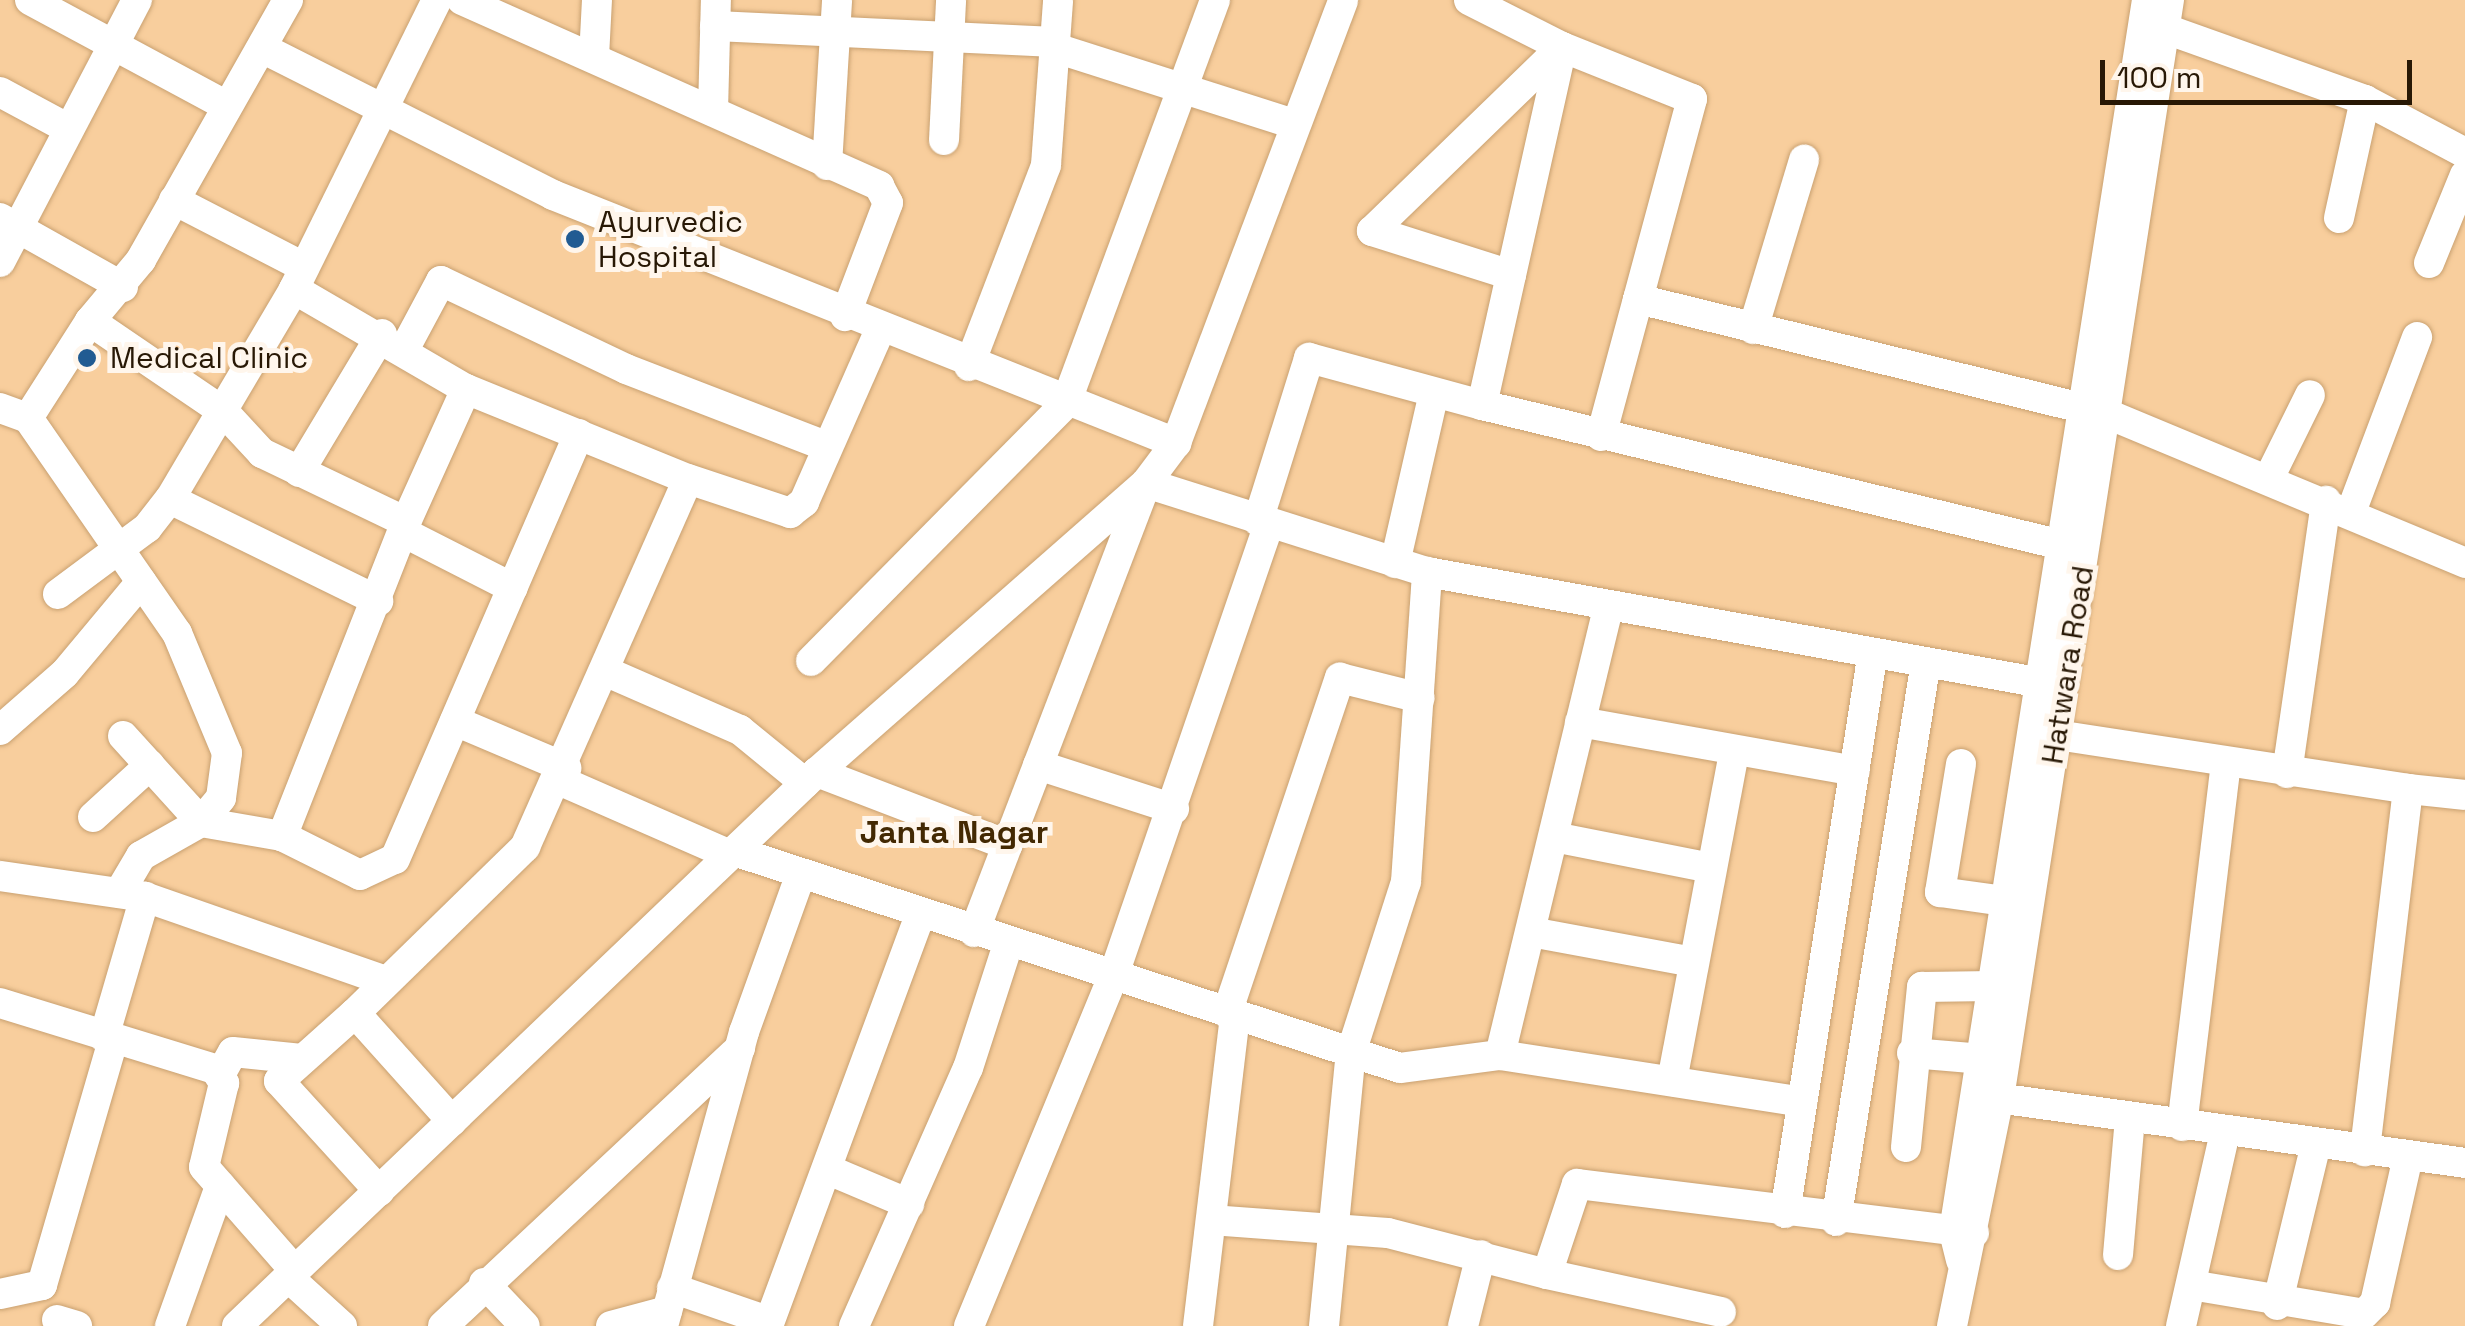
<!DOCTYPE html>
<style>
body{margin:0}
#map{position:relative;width:2465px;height:1326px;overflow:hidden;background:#f8ce9d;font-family:"Space Grotesk",sans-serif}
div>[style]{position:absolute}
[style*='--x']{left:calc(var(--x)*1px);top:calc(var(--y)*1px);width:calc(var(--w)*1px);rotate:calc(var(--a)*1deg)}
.roads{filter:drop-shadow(0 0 2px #c9a171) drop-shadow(0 0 2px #c9a171)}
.minor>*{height:30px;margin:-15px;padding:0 15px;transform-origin:15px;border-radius:15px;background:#fff}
.dots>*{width:28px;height:28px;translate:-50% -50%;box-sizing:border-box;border:5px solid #fff6ec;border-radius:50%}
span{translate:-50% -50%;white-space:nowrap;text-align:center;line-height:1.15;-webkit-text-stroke:10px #fff6ec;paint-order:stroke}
.poi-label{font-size:30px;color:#281805}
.left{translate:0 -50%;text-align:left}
.street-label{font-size:30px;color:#281805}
.neighbourhood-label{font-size:32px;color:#432903;font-weight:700}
.scale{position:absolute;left:2100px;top:60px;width:312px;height:45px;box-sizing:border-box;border:5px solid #281805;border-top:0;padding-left:12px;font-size:30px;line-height:35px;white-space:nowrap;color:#281805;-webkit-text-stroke:8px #fff6ec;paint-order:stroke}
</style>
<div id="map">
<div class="roads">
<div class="minor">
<div style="--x:30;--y:0;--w:221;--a:28.3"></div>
<div style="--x:288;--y:0;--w:299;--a:119.5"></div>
<div style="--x:141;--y:260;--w:80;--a:129.9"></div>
<div style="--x:90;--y:321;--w:162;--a:34.2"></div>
<div style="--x:224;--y:412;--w:56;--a:47.2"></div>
<div style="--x:262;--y:453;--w:160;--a:25.6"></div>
<div style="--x:406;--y:522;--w:146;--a:-65.7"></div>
<div style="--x:462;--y:0;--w:457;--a:24"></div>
<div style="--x:879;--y:186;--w:19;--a:62"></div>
<div style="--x:888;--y:203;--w:121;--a:110.8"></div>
<div style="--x:1469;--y:0;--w:104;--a:26.8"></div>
<div style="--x:1562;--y:47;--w:367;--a:102.6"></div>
<div style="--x:1482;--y:405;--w:597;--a:13.57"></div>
<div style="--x:2146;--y:22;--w:232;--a:19.6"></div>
<div style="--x:2365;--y:100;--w:113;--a:27.9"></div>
<div style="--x:715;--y:26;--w:341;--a:2.7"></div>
<div style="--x:262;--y:48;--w:326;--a:26.8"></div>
<div style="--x:553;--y:195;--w:671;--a:21.71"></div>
<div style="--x:1059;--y:49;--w:244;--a:17.7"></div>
<div style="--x:594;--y:57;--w:57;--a:-87"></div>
<div style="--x:0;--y:92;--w:76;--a:28.2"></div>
<div style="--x:713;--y:111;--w:111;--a:-88.5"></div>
<div style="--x:944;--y:140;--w:140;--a:-87.1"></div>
<div style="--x:827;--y:165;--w:165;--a:-86.5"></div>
<div style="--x:174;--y:200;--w:146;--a:27.3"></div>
<div style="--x:0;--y:218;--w:141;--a:29.3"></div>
<div style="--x:2339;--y:218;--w:121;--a:-77.6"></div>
<div style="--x:0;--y:262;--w:296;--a:-62.4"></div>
<div style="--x:2429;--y:263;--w:95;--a:-67.8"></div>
<div style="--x:1511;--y:275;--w:146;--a:-162.4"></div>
<div style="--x:1372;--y:231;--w:264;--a:-44.1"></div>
<div style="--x:1562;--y:47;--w:140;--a:21.8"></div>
<div style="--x:1692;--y:99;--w:349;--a:105.1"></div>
<div style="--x:294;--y:289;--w:199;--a:30.2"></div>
<div style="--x:466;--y:389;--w:240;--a:22.1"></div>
<div style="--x:1638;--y:299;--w:486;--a:13.8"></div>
<div style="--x:2110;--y:415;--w:385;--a:22.6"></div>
<div style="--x:1753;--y:329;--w:177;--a:-73.2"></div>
<div style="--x:405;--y:348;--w:76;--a:-61.8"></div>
<div style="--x:441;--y:281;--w:205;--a:25.4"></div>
<div style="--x:626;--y:369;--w:214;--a:21.1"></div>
<div style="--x:969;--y:366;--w:215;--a:-69"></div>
<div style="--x:1046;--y:165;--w:165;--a:-85.8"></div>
<div style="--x:0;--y:408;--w:30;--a:20"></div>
<div style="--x:28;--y:418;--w:262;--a:55.3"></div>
<div style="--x:177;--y:633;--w:130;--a:67.4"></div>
<div style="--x:227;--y:753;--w:45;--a:97.6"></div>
<div style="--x:221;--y:798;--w:31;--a:130"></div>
<div style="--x:201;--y:822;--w:69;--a:150.5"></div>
<div style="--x:141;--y:856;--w:43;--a:120.7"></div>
<div style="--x:28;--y:418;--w:115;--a:-57.4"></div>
<div style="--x:299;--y:472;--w:161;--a:-59"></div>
<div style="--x:2270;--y:476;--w:90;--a:-63.7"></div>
<div style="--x:1146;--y:483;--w:295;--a:17.6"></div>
<div style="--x:1427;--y:572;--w:642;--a:10.23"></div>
<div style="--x:170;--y:499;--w:232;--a:26.1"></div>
<div style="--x:2351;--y:512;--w:187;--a:-69.3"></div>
<div style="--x:1258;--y:521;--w:171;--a:-72.6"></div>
<div style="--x:1309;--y:358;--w:179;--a:15.2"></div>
<div style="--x:406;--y:522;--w:338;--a:111.5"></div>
<div style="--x:282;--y:836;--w:87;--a:26.6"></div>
<div style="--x:360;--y:875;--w:38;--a:-25"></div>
<div style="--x:395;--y:859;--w:463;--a:-66.6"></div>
<div style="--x:403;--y:532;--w:123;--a:27"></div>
<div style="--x:1395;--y:563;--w:174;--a:-77.1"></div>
<div style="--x:58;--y:594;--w:111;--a:-36.6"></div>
<div style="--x:147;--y:528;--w:37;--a:-52"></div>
<div style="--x:170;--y:499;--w:244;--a:-59.4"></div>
<div style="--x:294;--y:289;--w:322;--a:-63.7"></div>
<div style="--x:811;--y:661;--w:363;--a:-45.3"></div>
<div style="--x:1066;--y:403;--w:430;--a:-69.7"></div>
<div style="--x:607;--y:672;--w:145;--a:23.6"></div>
<div style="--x:740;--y:730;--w:84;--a:39.2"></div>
<div style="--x:455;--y:721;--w:121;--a:22.9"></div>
<div style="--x:1580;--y:722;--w:279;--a:10.1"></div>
<div style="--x:0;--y:730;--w:86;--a:-41.2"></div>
<div style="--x:65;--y:673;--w:119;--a:-50.1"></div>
<div style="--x:2057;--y:735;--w:355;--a:8.7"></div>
<div style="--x:2408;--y:789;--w:365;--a:96.8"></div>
<div style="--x:123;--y:736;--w:116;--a:47.8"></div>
<div style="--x:201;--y:822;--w:82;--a:9.8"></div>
<div style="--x:1961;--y:764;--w:130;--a:99.3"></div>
<div style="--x:1940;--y:892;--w:66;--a:7.9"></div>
<div style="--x:1038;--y:765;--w:143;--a:17.9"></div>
<div style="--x:817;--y:772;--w:204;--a:21"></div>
<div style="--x:2287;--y:773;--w:275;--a:-81.8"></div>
<div style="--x:561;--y:781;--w:184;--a:23.6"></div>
<div style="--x:2408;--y:789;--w:57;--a:6"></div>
<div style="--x:93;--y:817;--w:77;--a:-42.4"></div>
<div style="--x:1554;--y:837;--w:160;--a:11.2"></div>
<div style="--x:734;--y:851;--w:700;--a:18.05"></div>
<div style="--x:1400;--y:1068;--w:101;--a:-7.4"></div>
<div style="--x:1500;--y:1055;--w:306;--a:8.8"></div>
<div style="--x:0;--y:876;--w:147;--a:8.2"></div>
<div style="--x:145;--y:897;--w:255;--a:19.2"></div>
<div style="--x:974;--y:932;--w:474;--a:-69"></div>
<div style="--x:1531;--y:932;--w:165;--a:10.5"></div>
<div style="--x:0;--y:1003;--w:225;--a:17.1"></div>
<div style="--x:215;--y:1069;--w:17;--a:57"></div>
<div style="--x:224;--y:1083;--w:86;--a:103.4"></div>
<div style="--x:204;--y:1167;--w:138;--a:48.8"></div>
<div style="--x:355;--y:1013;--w:102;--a:138.2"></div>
<div style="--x:279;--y:1081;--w:149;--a:47.7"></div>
<div style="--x:1227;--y:1013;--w:354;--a:-71.4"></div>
<div style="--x:1340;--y:678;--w:82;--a:14"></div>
<div style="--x:104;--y:1037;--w:146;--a:-73.7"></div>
<div style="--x:1912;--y:1053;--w:71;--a:4.8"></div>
<div style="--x:1500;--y:1055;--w:461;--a:-76.4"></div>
<div style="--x:220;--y:1075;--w:26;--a:-61"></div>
<div style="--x:233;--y:1052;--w:69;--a:5.8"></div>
<div style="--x:1672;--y:1081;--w:334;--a:-79.3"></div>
<div style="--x:1983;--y:1096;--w:487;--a:7.9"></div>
<div style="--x:452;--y:1121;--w:145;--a:-131.9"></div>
<div style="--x:355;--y:1013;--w:238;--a:-44.3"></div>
<div style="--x:525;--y:847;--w:402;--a:-66.1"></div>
<div style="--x:688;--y:479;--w:108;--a:18.4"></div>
<div style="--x:790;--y:513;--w:18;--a:-38"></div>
<div style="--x:804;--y:502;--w:186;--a:-66.2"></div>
<div style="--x:2182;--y:1126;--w:364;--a:-83.1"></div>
<div style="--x:1906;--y:1147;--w:161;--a:-84.3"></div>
<div style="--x:1922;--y:987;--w:71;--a:-0.8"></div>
<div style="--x:831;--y:1171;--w:85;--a:22.9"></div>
<div style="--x:1785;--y:1213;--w:562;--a:-81.09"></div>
<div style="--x:1211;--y:1220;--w:177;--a:4.2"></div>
<div style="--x:1388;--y:1233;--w:164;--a:14.5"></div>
<div style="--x:1547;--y:1274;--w:95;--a:-71.6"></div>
<div style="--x:1577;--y:1184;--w:400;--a:7"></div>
<div style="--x:1836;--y:1221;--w:560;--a:-80.86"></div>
<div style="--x:2118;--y:1255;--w:138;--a:-85"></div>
<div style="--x:1961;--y:1260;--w:30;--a:-104"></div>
<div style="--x:1954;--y:1231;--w:1246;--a:-81.09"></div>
<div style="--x:1547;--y:1274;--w:178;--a:12.3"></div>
<div style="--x:288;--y:1277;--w:73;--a:42.2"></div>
<div style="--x:484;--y:1283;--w:59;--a:46.4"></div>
<div style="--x:2191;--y:1285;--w:175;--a:9.5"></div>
<div style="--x:2364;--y:1314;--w:16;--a:-45"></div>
<div style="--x:2375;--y:1303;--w:151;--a:-77.3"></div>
<div style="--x:672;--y:1288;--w:102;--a:19"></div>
<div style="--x:0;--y:1294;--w:43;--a:-12.1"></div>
<div style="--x:42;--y:1285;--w:255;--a:-73.8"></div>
<div style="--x:2277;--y:1305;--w:166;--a:-76.4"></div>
<div style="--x:57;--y:1320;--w:21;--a:17"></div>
<div style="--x:170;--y:1326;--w:149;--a:-70.3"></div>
<div style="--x:237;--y:1326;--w:802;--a:-43.69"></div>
<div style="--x:817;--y:772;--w:438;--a:-41.3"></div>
<div style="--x:1146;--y:483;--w:50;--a:-53.1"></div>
<div style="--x:1176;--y:443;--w:473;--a:-69.3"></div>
<div style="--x:443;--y:1326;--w:407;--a:-43.1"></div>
<div style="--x:611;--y:1326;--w:58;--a:-15"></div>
<div style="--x:663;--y:1326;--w:305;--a:-74.6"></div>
<div style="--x:744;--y:1032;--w:168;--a:-70.2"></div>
<div style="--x:768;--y:1326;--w:438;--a:-69.7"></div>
<div style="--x:854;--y:1326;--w:282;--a:-66.2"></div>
<div style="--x:968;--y:1068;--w:130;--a:-72.1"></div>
<div style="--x:969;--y:1326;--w:378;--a:-67.6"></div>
<div style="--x:1113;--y:977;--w:479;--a:-71"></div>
<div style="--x:1198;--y:1326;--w:312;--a:-83.2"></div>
<div style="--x:1324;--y:1326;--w:274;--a:-84.4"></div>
<div style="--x:1351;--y:1053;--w:180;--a:-72.2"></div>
<div style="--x:1406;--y:882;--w:311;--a:-86.1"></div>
<div style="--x:1463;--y:1326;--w:73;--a:-75.8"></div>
<div style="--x:1952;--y:1326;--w:233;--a:-78.4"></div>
<div style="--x:1999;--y:1098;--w:1111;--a:-81.2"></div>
<div style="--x:2181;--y:1326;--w:199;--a:-77.2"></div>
</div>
</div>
<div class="dots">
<div style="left:575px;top:239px;background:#215b92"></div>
<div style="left:87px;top:358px;background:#215b92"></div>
</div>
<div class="poi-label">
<span class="left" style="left:598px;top:239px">Ayurvedic<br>Hospital</span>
<span class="left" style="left:110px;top:358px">Medical Clinic</span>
</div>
<div class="street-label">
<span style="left:2068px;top:665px;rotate:-81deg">Hatwara Road</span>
</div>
<div class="neighbourhood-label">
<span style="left:954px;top:832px">Janta Nagar</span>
</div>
<div class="scale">100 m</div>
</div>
